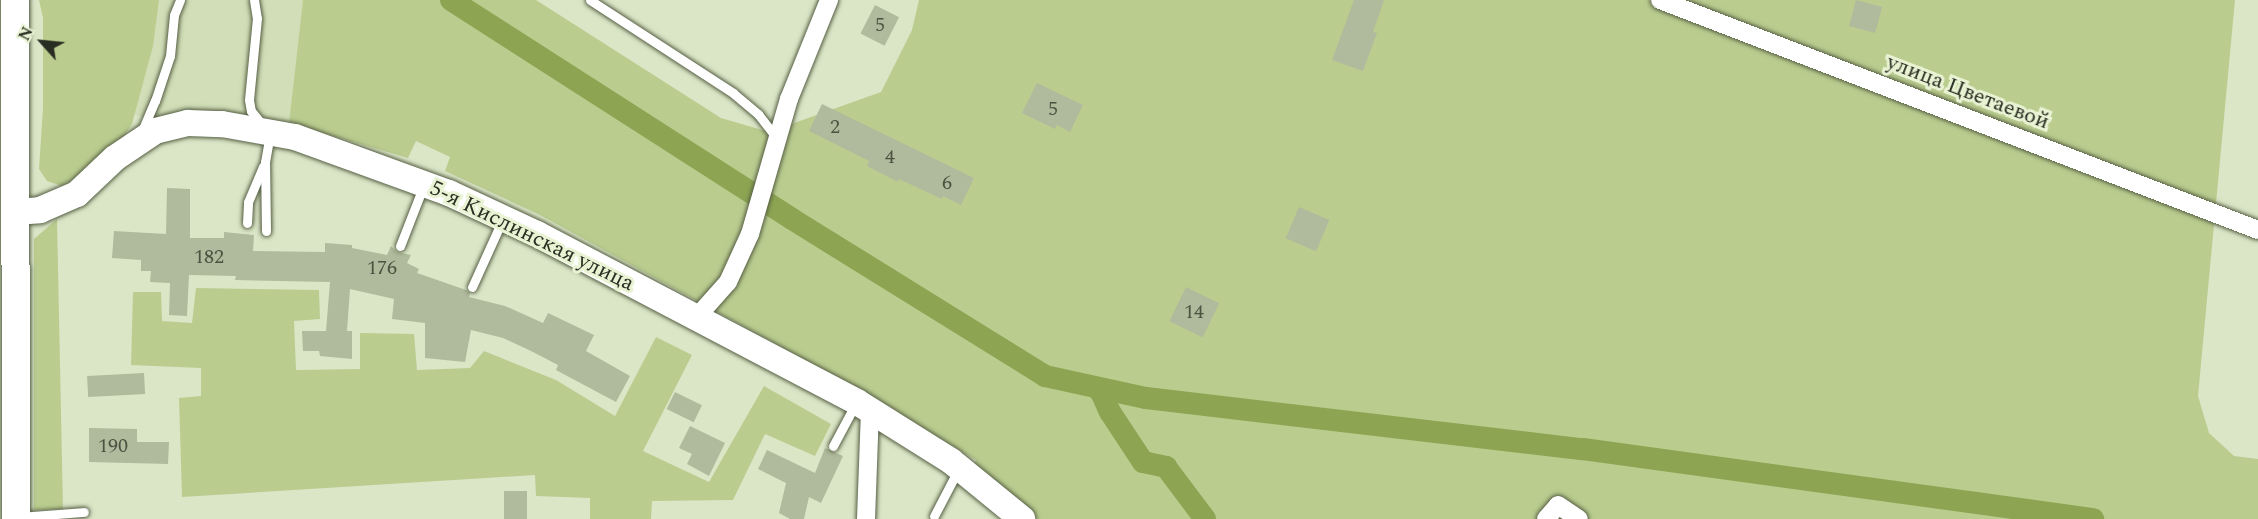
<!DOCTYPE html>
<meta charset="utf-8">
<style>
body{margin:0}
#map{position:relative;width:2258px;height:519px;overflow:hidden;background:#dbe6c7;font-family:Spectral,serif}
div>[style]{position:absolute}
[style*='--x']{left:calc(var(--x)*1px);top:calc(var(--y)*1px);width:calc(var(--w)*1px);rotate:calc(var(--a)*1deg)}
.built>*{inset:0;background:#d1deb7}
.green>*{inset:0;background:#bacd8f}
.canal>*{height:22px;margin:-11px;padding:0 11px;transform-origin:11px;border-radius:11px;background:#8da552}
.building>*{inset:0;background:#b0ba9c;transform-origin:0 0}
.roads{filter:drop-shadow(0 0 2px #565f44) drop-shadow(0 0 2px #565f44)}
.lane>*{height:9px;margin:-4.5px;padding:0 4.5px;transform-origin:4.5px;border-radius:4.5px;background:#fff}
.street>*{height:18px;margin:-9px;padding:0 9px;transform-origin:9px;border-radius:9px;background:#fff}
.secondary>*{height:26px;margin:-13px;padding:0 13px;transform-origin:13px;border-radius:13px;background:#fff}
.primary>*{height:28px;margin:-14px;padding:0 14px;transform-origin:14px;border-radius:14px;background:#fff}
span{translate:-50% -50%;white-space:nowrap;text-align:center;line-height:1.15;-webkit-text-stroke:6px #e9f3d4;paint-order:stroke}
.number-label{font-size:20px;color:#4c5140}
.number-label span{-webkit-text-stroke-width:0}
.street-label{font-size:22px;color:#2a2e22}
.north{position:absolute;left:12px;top:12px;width:60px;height:60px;-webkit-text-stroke:4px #e9f3d4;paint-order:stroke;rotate:297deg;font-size:16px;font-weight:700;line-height:24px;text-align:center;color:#2a2e22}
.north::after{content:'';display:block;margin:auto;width:21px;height:27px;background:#2a2e22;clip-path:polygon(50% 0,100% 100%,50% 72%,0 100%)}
</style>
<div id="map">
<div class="built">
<div style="clip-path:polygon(141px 0,303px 0,287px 142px,120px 112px)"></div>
</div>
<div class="green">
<div style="clip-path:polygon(39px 0,159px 0,153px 46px,132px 124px,120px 142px,86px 171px,62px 186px,47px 181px,39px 169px,43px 108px,43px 18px)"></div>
<div style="clip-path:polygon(303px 0,536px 0,721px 118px,769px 132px,881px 92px,912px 30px,919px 0,2235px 0,2198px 396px,2209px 433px,2234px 456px,2258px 459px,2258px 519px,1037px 519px,973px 469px,976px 460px,840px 379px,540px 215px,445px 171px,450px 157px,416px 141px,408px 158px,289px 123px)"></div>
<div style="clip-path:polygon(57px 219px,63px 509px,34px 510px,34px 239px)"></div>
<div style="clip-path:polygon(196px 288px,319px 290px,320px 319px,294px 321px,296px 370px,360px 369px,360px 333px,414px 334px,417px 370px,470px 368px,484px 351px,556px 380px,615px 416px,656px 337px,692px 355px,643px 451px,709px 482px,764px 386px,831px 424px,815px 456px,765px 434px,733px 500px,652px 501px,651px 519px,590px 519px,590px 498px,536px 496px,535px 475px,182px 497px,179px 398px,201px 396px,201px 368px,131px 365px,133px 292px,161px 292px,162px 321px,192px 323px)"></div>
</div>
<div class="canal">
<div style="--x:451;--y:0;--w:405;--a:32.7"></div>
<div style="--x:792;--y:219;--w:298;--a:31.8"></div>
<div style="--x:1045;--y:376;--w:103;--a:12.3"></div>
<div style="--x:1146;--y:398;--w:440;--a:6.7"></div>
<div style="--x:1583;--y:449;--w:515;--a:7.82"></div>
<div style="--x:1103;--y:389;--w:4;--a:124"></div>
<div style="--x:1101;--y:392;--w:22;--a:66"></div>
<div style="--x:1110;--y:412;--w:60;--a:56.6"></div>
<div style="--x:1143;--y:462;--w:24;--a:12"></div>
<div style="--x:1166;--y:467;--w:65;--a:53.1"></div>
</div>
<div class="building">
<div style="clip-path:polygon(1354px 0,1384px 0,1373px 32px,1377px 33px,1363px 71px,1332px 60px)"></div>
<div style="left:1856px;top:0;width:27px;height:27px;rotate:15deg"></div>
<div style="left:875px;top:5px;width:27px;height:32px;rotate:27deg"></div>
<div style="clip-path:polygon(1037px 83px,1083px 105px,1070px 132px,1057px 125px,1055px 129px,1022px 113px)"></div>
<div style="clip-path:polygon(822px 104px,974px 178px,961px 205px,943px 196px,942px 199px,899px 179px,898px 182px,867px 166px,869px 161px,809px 131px)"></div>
<div style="clip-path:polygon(167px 188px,190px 189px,190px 238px,224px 238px,224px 232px,254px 235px,253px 251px,325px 252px,325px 243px,352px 245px,352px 248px,387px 255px,391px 246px,397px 252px,411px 255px,407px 263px,419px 269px,417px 273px,466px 290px,470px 293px,469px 297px,505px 306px,543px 323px,548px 313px,594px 335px,586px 351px,630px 376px,616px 402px,556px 370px,558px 365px,531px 351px,503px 338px,471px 330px,465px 362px,425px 358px,425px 323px,392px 319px,394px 299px,350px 289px,347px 331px,352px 331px,352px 359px,320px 356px,319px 351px,303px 351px,302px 331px,326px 331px,330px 282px,235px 280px,236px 276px,189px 275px,187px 316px,169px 315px,170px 283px,150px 282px,151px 271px,141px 271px,141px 260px,112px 258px,114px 231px,166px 234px)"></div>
<div style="left:1299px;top:207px;width:33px;height:34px;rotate:23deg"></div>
<div style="left:1186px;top:287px;width:37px;height:38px;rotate:26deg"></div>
<div style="left:144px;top:373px;width:21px;height:57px;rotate:87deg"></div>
<div style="left:675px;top:392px;width:30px;height:19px;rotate:26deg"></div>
<div style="clip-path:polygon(690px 426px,725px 443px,709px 476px,687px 464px,692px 454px,679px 448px)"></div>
<div style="clip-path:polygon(89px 428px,137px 429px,137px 442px,169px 442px,168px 464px,89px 462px)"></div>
<div style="clip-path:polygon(825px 448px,843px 456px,821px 503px,809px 497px,804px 519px,790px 519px,779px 513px,786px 483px,758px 469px,767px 450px,815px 473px)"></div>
<div style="left:504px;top:491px;width:23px;height:28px"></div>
</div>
<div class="roads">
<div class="lane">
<div style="--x:254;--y:0;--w:18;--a:81"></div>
<div style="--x:257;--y:18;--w:82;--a:95.6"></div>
<div style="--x:249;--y:100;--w:11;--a:80"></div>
<div style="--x:251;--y:111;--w:17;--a:50"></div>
<div style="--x:590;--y:0;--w:171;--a:33"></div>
<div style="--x:733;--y:93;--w:33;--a:40"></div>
<div style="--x:758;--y:114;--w:31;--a:52"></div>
<div style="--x:142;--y:131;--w:33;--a:-67"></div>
<div style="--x:155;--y:101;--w:47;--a:-71.6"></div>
<div style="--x:170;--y:56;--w:41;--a:-84.4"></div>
<div style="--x:174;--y:15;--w:16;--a:-68"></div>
<div style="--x:247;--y:223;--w:21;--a:-87"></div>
<div style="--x:248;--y:202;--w:39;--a:-67"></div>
<div style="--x:266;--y:231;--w:69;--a:-90.8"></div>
<div style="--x:265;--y:162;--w:27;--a:-80"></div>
<div style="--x:400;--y:246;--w:63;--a:-68.7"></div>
<div style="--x:472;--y:287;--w:72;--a:-65.6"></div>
<div style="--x:833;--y:446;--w:49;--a:-61.9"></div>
<div style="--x:934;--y:516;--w:52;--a:-62.4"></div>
<div style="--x:20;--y:517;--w:64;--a:-4.5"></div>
</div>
<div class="street">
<div style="--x:1660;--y:0;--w:641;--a:21.04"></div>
<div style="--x:696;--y:318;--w:48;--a:-48.4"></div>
<div style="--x:728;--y:282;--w:53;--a:-65.4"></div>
<div style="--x:750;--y:234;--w:141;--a:-73.9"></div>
<div style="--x:789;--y:99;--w:107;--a:-68"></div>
<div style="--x:866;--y:519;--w:110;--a:-87.9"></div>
<div style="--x:1546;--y:519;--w:18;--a:-49"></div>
<div style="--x:1558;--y:505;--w:25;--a:34"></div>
</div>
<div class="secondary">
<div style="--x:14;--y:212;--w:26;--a:-4"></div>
<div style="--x:40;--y:210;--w:40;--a:-23.4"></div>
<div style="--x:77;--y:194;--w:52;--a:-43.5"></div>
<div style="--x:115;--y:158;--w:48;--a:-34"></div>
<div style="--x:155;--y:131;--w:34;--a:-14"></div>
<div style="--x:188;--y:123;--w:34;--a:2"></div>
<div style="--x:222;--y:124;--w:74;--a:10.1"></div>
<div style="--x:295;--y:137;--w:164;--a:20"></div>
<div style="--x:449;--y:193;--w:97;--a:25"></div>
<div style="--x:537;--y:234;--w:361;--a:27.7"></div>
<div style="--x:857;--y:402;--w:111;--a:32.1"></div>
<div style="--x:951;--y:461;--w:92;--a:39.2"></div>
</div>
<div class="primary">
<div style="--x:15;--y:0;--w:519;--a:89.89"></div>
</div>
</div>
<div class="number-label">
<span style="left:880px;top:25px">5</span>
<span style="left:1053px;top:109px">5</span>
<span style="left:835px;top:127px">2</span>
<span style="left:890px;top:157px">4</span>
<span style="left:947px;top:183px">6</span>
<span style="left:209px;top:257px">182</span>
<span style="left:382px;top:268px">176</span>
<span style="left:1194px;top:312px">14</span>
<span style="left:113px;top:446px">190</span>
</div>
<div class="street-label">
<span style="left:1968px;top:92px;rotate:21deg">улица Цветаевой</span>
<span style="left:532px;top:236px;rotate:26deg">5-я Кислинская улица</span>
</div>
<div class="north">N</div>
</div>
